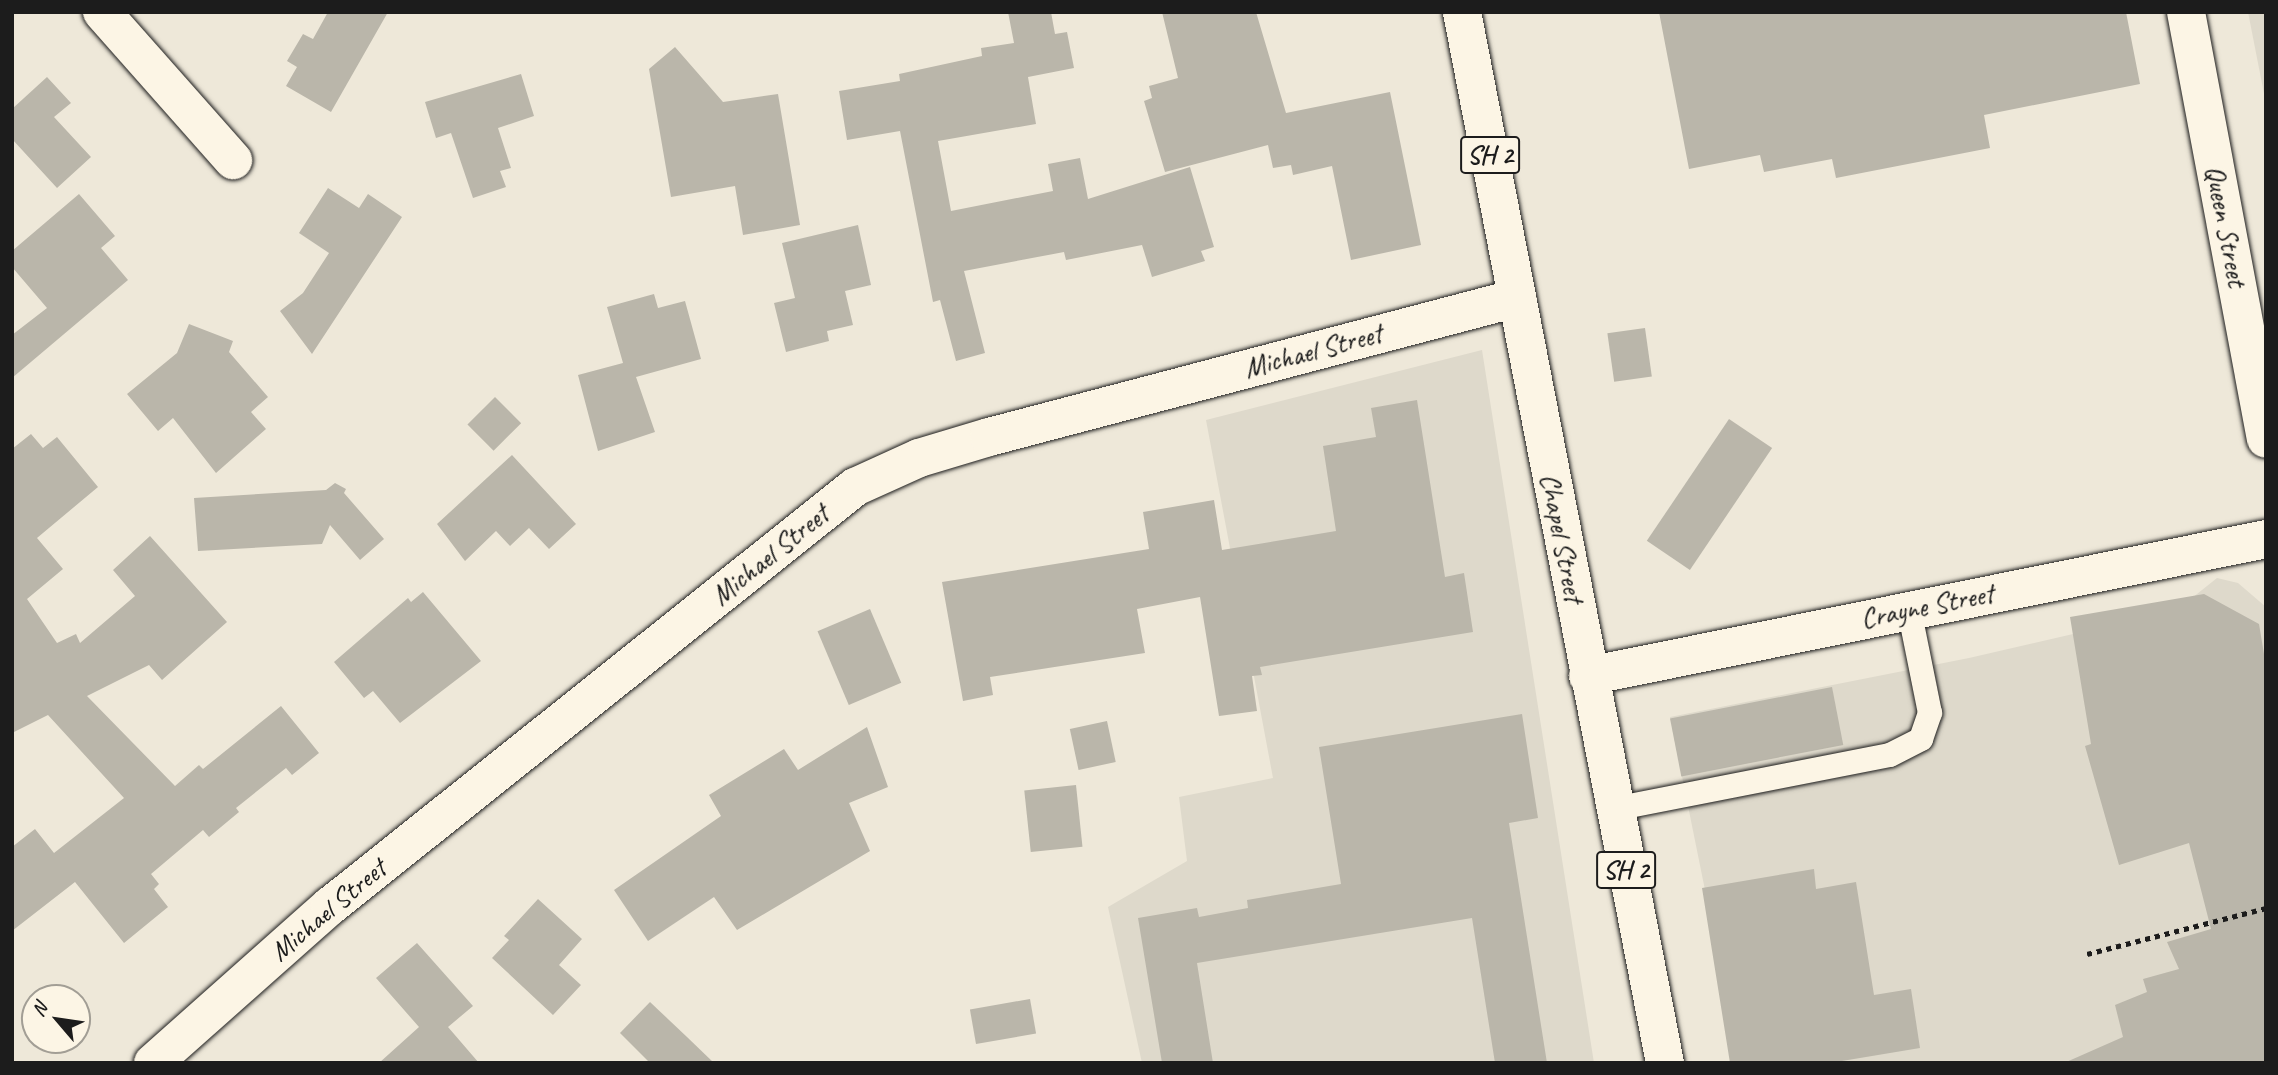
<!DOCTYPE html>
<style>
body{margin:0}
#map{position:relative;width:2278px;height:1075px;overflow:hidden;background:#eee8d9;font-family:Caveat,sans-serif}
div>[style]{position:absolute}
[style*='--x']{left:calc(var(--x)*1px);top:calc(var(--y)*1px);width:calc(var(--w)*1px);rotate:calc(var(--a)*1deg)}
.built>*{inset:0;background:#ded9cb}
.building>*{inset:0;background:#bab6aa;transform-origin:0 0}
.path>*{height:4.5px;margin-top:-2.25px;transform-origin:0;background:repeating-linear-gradient(90deg,#1c1c1c 0 5px,transparent 0 10px)}
.roads{filter:drop-shadow(0 0 2px #1c1c1c) drop-shadow(0 0 2px #1c1c1c)}
.service>*{height:24px;margin:-12px;padding:0 12px;transform-origin:12px;border-radius:12px;background:#fcf5e5}
.minor>*{height:38px;margin:-19px;padding:0 19px;transform-origin:19px;border-radius:19px;background:#fcf5e5}
.tertiary>*{height:38px;margin:-19px;padding:0 19px;transform-origin:19px;border-radius:19px;background:#fcf5e5}
.trunk>*{height:38px;margin:-19px;padding:0 19px;transform-origin:19px;border-radius:19px;background:#fcf5e5}
span{translate:-50% -50%;white-space:nowrap;text-align:center;line-height:1.15;-webkit-text-stroke:6px #fcf5e5;paint-order:stroke}
.shield-label span{padding:2px 5px;background:#fcf5e5;border:2px solid;border-radius:5px;-webkit-text-stroke-width:0}
.shield-label{font-size:26px;color:#1c1c1c;font-weight:700}
.street-label{font-size:28px;color:#1c1c1c}
.frame{position:absolute;inset:0;border:14px solid #1c1c1c;pointer-events:none}
.north{position:absolute;left:21px;top:984px;width:70px;height:70px;box-sizing:border-box;background:#fcf5e5;border:2px solid #a29e95;border-radius:50%;rotate:299deg;font-size:19px;font-weight:700;line-height:28px;text-align:center;color:#1c1c1c}
.north::after{content:'';display:block;margin:auto;width:24px;height:32px;background:#1c1c1c;clip-path:polygon(50% 0,100% 100%,50% 72%,0 100%)}
</style>
<div id="map">
<div class="built">
<div style="clip-path:polygon(2248px 12px,2266px 12px,2266px 104px)"></div>
<div style="clip-path:polygon(1482px 350px,1594px 1063px,1142px 1063px,1108px 907px,1187px 861px,1179px 797px,1273px 778px,1206px 420px)"></div>
<div style="clip-path:polygon(2217px 578px,2238px 583px,2266px 607px,2266px 1063px,1740px 1063px,1670px 717px,1969px 658px,2177px 610px)"></div>
</div>
<div class="building">
<div style="clip-path:polygon(328px 12px,388px 12px,331px 112px,286px 86px,297px 67px,287px 61px,303px 34px,313px 39px)"></div>
<div style="clip-path:polygon(1008px 12px,1051px 12px,1055px 34px,1067px 32px,1074px 68px,1028px 77px,1036px 124px,938px 141px,951px 211px,1053px 191px,1048px 164px,1080px 158px,1088px 199px,1190px 167px,1214px 247px,1201px 251px,1205px 261px,1152px 277px,1142px 245px,1066px 260px,1064px 252px,964px 271px,985px 353px,956px 361px,940px 300px,933px 302px,900px 131px,847px 140px,839px 91px,900px 81px,899px 74px,982px 56px,981px 48px,1014px 43px)"></div>
<div style="clip-path:polygon(1162px 12px,1256px 12px,1286px 113px,1390px 92px,1421px 245px,1351px 260px,1332px 166px,1293px 175px,1291px 165px,1273px 168px,1268px 145px,1165px 172px,1144px 101px,1152px 98px,1149px 86px,1178px 78px)"></div>
<div style="clip-path:polygon(1659px 12px,2126px 12px,2140px 84px,1984px 115px,1990px 148px,1836px 178px,1832px 159px,1764px 172px,1760px 155px,1689px 169px)"></div>
<div style="clip-path:polygon(675px 47px,723px 102px,778px 94px,800px 225px,743px 235px,735px 186px,671px 197px,649px 69px)"></div>
<div style="clip-path:polygon(521px 74px,534px 116px,498px 128px,511px 168px,500px 171px,506px 187px,473px 198px,451px 133px,436px 138px,425px 102px)"></div>
<div style="clip-path:polygon(47px 77px,71px 103px,54px 117px,91px 157px,57px 188px,12px 139px,12px 109px)"></div>
<div style="clip-path:polygon(328px 188px,359px 208px,368px 194px,402px 217px,312px 354px,280px 311px,303px 293px,329px 253px,299px 233px)"></div>
<div style="clip-path:polygon(79px 194px,115px 236px,101px 248px,128px 280px,12px 378px,12px 335px,47px 308px,12px 267px,12px 251px)"></div>
<div style="clip-path:polygon(858px 225px,871px 285px,845px 291px,853px 325px,827px 331px,829px 341px,786px 352px,774px 303px,795px 298px,782px 243px)"></div>
<div style="clip-path:polygon(654px 294px,658px 308px,685px 301px,701px 359px,636px 377px,655px 432px,598px 451px,578px 375px,623px 363px,607px 307px)"></div>
<div style="clip-path:polygon(189px 324px,233px 341px,229px 352px,268px 397px,251px 412px,266px 429px,216px 473px,173px 418px,158px 431px,127px 394px,177px 353px)"></div>
<div style="left:1645px;top:328px;width:49px;height:38px;rotate:82deg"></div>
<div style="left:495px;top:397px;width:37px;height:39px;rotate:45deg"></div>
<div style="clip-path:polygon(1417px 400px,1445px 577px,1464px 573px,1473px 632px,1260px 667px,1262px 675px,1252px 676px,1257px 711px,1219px 716px,1200px 597px,1137px 609px,1145px 653px,990px 677px,993px 695px,963px 701px,942px 582px,1149px 549px,1143px 512px,1214px 500px,1222px 550px,1336px 531px,1323px 446px,1376px 437px,1371px 408px)"></div>
<div style="left:1729px;top:419px;width:52px;height:147px;rotate:34deg"></div>
<div style="clip-path:polygon(31px 434px,43px 448px,57px 437px,98px 487px,37px 538px,63px 569px,27px 599px,57px 643px,76px 634px,80px 643px,135px 596px,113px 570px,150px 536px,227px 622px,162px 680px,149px 665px,87px 696px,175px 786px,199px 765px,203px 769px,281px 706px,319px 753px,292px 775px,286px 768px,236px 808px,239px 812px,209px 837px,203px 830px,151px 874px,159px 884px,154px 889px,168px 907px,124px 943px,75px 882px,12px 931px,12px 847px,35px 829px,54px 853px,124px 798px,48px 715px,12px 733px,12px 449px)"></div>
<div style="clip-path:polygon(512px 455px,576px 524px,549px 549px,529px 528px,510px 546px,496px 531px,465px 561px,437px 524px)"></div>
<div style="clip-path:polygon(335px 483px,346px 489px,344px 493px,384px 539px,360px 560px,330px 525px,322px 544px,198px 551px,194px 498px,326px 490px)"></div>
<div style="clip-path:polygon(423px 592px,481px 661px,400px 723px,373px 691px,364px 698px,334px 662px,408px 598px,411px 602px)"></div>
<div style="clip-path:polygon(2204px 594px,2259px 624px,2266px 666px,2266px 1063px,2064px 1063px,2123px 1037px,2115px 1005px,2147px 992px,2143px 979px,2179px 969px,2167px 942px,2211px 929px,2189px 843px,2119px 865px,2085px 746px,2091px 744px,2070px 617px)"></div>
<div style="left:870px;top:609px;width:80px;height:57px;rotate:67deg"></div>
<div style="left:1832px;top:687px;width:59px;height:165px;rotate:79deg"></div>
<div style="clip-path:polygon(1522px 714px,1538px 818px,1509px 823px,1547px 1063px,1495px 1063px,1472px 918px,1197px 963px,1213px 1063px,1162px 1063px,1138px 918px,1197px 908px,1199px 917px,1248px 908px,1247px 900px,1341px 884px,1319px 747px)"></div>
<div style="left:1107px;top:721px;width:42px;height:38px;rotate:78deg"></div>
<div style="clip-path:polygon(867px 727px,888px 787px,849px 803px,870px 851px,737px 930px,714px 897px,648px 941px,614px 890px,721px 816px,709px 795px,784px 749px,798px 770px)"></div>
<div style="left:1076px;top:785px;width:62px;height:52px;rotate:84deg"></div>
<div style="clip-path:polygon(1814px 869px,1816px 889px,1856px 882px,1874px 995px,1911px 989px,1920px 1048px,1830px 1063px,1730px 1063px,1702px 888px)"></div>
<div style="clip-path:polygon(538px 899px,582px 939px,559px 965px,581px 985px,553px 1015px,492px 958px,509px 940px,504px 936px)"></div>
<div style="clip-path:polygon(417px 943px,473px 1006px,448px 1027px,479px 1063px,379px 1063px,419px 1027px,376px 978px)"></div>
<div style="left:1030px;top:999px;width:35px;height:61px;rotate:80deg"></div>
<div style="clip-path:polygon(650px 1002px,687px 1037px,714px 1063px,650px 1063px,620px 1033px)"></div>
</div>
<div class="path">
<div style="--x:2087;--y:954;--w:185;--a:-14.4"></div>
</div>
<div class="roads">
<div class="service">
<div style="--x:1614;--y:809;--w:281;--a:-11.1"></div>
<div style="--x:1890;--y:755;--w:35;--a:-27"></div>
<div style="--x:1921;--y:739;--w:28;--a:-71"></div>
<div style="--x:1930;--y:713;--w:106;--a:-101.4"></div>
</div>
<div class="minor">
<div style="--x:102;--y:12;--w:198;--a:48.5"></div>
<div style="--x:1588;--y:676;--w:692;--a:-11.42"></div>
<div style="--x:153;--y:1063;--w:237;--a:-41.6"></div>
<div style="--x:330;--y:906;--w:672;--a:-38.59"></div>
<div style="--x:855;--y:487;--w:70;--a:-24.4"></div>
<div style="--x:919;--y:458;--w:73;--a:-16.7"></div>
<div style="--x:989;--y:437;--w:546;--a:-14.75"></div>
</div>
<div class="tertiary">
<div style="--x:2186;--y:12;--w:434;--a:79.4"></div>
</div>
<div class="trunk">
<div style="--x:1462;--y:12;--w:1070;--a:79.07"></div>
</div>
</div>
<div class="shield-label">
<span style="left:1490px;top:155px">SH 2</span>
<span style="left:1626px;top:870px">SH 2</span>
</div>
<div class="street-label">
<span style="left:2226px;top:226px;rotate:79deg">Queen Street</span>
<span style="left:1313px;top:351px;rotate:-15deg">Michael Street</span>
<span style="left:1562px;top:538px;rotate:79deg">Chapel Street</span>
<span style="left:770px;top:555px;rotate:-39deg">Michael Street</span>
<span style="left:1927px;top:606px;rotate:-11deg">Crayne Street</span>
<span style="left:328px;top:910px;rotate:-40deg">Michael Street</span>
</div>
<div class="frame"></div>
<div class="north">N</div>
</div>
